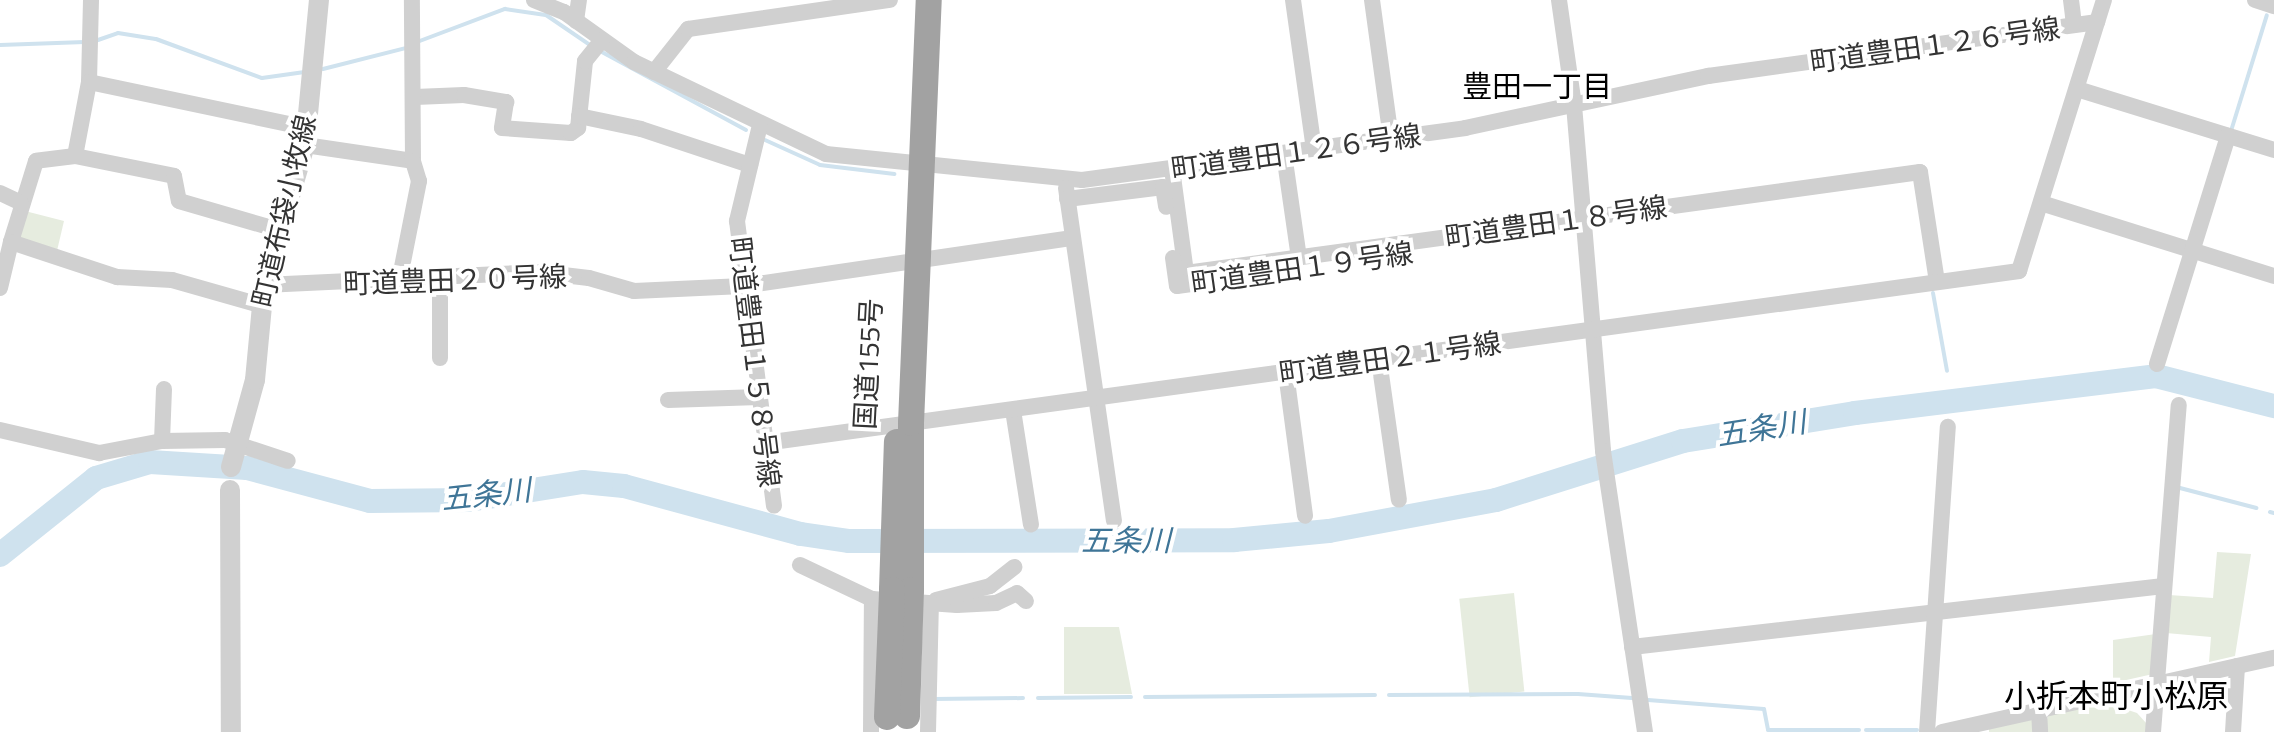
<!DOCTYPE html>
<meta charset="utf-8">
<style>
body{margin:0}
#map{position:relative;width:2274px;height:732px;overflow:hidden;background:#fff;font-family:"Titillium Web","Noto Sans JP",sans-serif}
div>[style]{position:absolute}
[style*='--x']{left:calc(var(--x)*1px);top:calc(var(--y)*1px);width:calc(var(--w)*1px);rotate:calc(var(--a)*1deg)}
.green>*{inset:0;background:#e6ecdf;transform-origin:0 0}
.stream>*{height:4px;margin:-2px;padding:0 2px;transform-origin:2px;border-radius:2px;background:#cfe2ee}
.river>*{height:24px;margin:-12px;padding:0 12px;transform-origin:12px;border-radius:12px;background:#cfe2ee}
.minor>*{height:16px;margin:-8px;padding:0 8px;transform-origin:8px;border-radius:8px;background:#d0d0d0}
.tertiary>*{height:20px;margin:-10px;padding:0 10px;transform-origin:10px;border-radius:10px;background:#d0d0d0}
.trunk>*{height:26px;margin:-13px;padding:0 13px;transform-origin:13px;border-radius:13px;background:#a2a2a2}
.trunk-bridge>*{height:26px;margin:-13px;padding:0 13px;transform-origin:13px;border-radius:13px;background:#a2a2a2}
span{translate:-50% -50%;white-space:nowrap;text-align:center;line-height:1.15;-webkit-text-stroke:8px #fff;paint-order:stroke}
.street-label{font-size:28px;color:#333}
.neighbourhood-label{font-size:30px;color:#000}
.water-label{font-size:30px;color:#3f7597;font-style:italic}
.quarter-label{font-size:32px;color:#000}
</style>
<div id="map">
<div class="green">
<div style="clip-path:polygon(25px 211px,64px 221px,56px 255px,18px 238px)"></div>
<div style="clip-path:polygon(2217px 552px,2251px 554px,2235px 656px,2209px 662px,2211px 637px,2166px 633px,2169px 595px,2213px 598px)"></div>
<div style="left:1514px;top:593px;width:99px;height:55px;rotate:84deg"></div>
<div style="clip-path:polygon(1064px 627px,1119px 627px,1132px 694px,1064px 694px)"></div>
<div style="clip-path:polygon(2156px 634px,2153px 674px,2113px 683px,2113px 640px)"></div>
<div style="clip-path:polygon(2104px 702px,2137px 713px,2147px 724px,2147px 732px,2045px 732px,2048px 714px)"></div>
<div style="clip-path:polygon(2032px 718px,2036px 732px,1989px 732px,1989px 727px)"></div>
</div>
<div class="stream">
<div style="--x:98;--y:40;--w:21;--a:-19"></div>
<div style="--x:118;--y:33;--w:38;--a:9"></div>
<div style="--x:156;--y:39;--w:113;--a:20.2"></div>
<div style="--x:262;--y:78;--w:43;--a:-7.9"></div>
<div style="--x:417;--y:42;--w:94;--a:-20.6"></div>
<div style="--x:505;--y:9;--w:41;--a:8.3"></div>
<div style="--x:546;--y:15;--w:53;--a:34.3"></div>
<div style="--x:0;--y:45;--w:85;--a:-2"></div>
<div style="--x:600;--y:51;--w:166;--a:28.4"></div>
<div style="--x:323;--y:69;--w:86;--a:-14.2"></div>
<div style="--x:2231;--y:131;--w:121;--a:-72.8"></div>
<div style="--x:765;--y:140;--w:60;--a:24.4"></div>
<div style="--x:820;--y:165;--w:75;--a:6.9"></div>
<div style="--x:1933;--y:293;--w:79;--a:79.8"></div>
<div style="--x:1948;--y:401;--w:8;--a:-76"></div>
<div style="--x:2180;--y:488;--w:79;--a:14.7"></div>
<div style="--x:2270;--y:512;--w:4;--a:14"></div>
<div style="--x:1389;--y:695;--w:189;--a:-0.3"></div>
<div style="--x:1578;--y:694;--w:54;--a:4.2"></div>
<div style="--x:1145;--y:697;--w:230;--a:-0.5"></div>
<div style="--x:1038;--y:698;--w:93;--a:-0.6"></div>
<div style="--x:933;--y:699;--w:90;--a:-0.6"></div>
<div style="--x:1648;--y:700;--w:116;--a:4.4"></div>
<div style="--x:1764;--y:709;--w:21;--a:79"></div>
<div style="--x:1768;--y:730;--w:91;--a:0"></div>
<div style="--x:1866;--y:730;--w:51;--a:0"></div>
</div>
<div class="river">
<div style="--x:0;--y:555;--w:123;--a:-38.7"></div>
<div style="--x:96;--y:478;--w:56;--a:-16.5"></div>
<div style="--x:150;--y:462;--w:97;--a:3.5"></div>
<div style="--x:247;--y:468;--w:127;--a:15"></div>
<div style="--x:370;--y:501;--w:99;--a:-0.6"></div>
<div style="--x:469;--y:500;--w:115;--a:-9"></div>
<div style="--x:583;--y:482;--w:41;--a:5.6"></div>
<div style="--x:624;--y:486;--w:183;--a:15.2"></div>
<div style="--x:801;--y:534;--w:49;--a:8.3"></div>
<div style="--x:849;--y:541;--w:385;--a:-0.1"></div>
<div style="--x:1234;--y:540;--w:95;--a:-5.4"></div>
<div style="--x:1329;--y:531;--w:170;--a:-10.5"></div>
<div style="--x:1496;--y:500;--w:196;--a:-17.5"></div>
<div style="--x:1683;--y:441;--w:174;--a:-9.2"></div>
<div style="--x:1855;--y:413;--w:303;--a:-7"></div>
<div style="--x:2156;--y:376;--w:122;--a:14.3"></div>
</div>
<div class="minor">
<div style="--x:91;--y:0;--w:82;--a:91.4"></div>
<div style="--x:89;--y:82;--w:75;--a:100.7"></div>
<div style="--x:75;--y:156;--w:101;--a:11.4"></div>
<div style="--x:174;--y:176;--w:25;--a:79"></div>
<div style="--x:179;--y:201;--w:104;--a:16.2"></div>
<div style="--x:534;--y:0;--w:32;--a:22"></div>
<div style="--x:564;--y:12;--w:86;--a:35.5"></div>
<div style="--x:634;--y:62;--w:213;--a:25.6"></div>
<div style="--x:826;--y:154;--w:257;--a:5.8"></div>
<div style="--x:1082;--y:180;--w:387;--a:-7.7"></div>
<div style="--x:1465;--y:128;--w:249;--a:-12.1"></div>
<div style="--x:1708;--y:76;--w:393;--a:-7.9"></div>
<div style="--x:1293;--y:0;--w:150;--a:82"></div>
<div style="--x:1372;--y:0;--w:140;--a:82.2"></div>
<div style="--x:1559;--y:0;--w:106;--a:81.9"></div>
<div style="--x:1574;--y:105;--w:347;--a:85.2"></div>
<div style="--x:1603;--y:451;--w:284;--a:81.5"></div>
<div style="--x:2071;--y:0;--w:25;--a:83"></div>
<div style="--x:2255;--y:0;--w:20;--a:18"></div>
<div style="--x:576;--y:21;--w:21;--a:-82"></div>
<div style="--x:654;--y:72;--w:55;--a:-51.7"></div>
<div style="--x:688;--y:29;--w:204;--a:-8.2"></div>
<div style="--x:89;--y:82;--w:224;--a:11.9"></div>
<div style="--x:2077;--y:89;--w:206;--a:17.2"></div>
<div style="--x:415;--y:97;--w:49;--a:-2.3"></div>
<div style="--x:464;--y:95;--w:43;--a:9.5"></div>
<div style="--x:506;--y:102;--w:26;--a:99"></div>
<div style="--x:502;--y:128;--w:69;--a:4.1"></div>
<div style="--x:571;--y:133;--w:9;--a:-36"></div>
<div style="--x:578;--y:128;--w:67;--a:-84"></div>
<div style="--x:585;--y:61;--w:27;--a:-51"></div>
<div style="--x:579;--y:116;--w:63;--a:11.8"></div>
<div style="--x:641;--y:129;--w:115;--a:18.3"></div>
<div style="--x:760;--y:125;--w:99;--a:103.5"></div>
<div style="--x:737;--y:221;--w:287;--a:82.6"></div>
<div style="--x:305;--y:145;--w:109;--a:8.4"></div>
<div style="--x:413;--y:161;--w:161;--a:-90.4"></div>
<div style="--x:1284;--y:154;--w:105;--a:81.8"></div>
<div style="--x:75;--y:156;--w:39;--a:173"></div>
<div style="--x:36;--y:161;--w:85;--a:107.2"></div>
<div style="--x:11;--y:242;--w:112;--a:18.3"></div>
<div style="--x:117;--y:277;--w:55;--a:3.1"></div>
<div style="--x:172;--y:280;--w:91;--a:15.9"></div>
<div style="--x:1172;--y:169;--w:105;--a:82.3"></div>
<div style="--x:1186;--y:273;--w:741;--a:-7.83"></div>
<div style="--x:1920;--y:172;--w:111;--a:81.2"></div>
<div style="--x:1066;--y:188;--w:336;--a:81.8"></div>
<div style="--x:0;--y:193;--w:23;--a:25"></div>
<div style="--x:1067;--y:199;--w:97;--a:-7.1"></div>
<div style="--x:1163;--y:187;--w:20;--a:81"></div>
<div style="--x:2041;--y:203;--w:244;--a:17.4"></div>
<div style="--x:1173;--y:258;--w:28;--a:82"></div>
<div style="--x:1177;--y:286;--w:29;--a:-8"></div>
<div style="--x:440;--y:276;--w:82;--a:90"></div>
<div style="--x:400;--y:277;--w:98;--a:-78.8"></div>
<div style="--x:419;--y:181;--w:21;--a:-107"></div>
<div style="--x:264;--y:285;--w:274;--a:-2.7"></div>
<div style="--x:538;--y:272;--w:51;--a:6.7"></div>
<div style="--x:589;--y:278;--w:47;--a:16.1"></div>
<div style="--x:634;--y:291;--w:109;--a:-2.6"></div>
<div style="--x:743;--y:286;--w:333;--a:-8.3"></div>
<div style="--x:0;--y:288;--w:47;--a:-76.6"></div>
<div style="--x:1379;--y:360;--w:141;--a:81.9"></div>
<div style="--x:2157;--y:364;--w:239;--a:-72.7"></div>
<div style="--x:1286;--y:373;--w:144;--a:82.4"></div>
<div style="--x:668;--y:400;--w:91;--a:-1.9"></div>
<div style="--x:1013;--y:410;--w:116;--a:81.1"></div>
<div style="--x:0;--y:430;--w:102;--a:13.1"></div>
<div style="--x:99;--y:453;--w:64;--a:-10.8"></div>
<div style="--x:162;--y:441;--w:63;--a:-0.9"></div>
<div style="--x:225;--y:440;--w:66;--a:18.4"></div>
<div style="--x:162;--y:441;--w:52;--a:-87.8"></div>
<div style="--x:765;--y:443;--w:1266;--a:-7.81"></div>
<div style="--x:2019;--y:271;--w:284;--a:-72.6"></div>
<div style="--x:800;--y:565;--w:80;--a:25.3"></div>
<div style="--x:872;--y:599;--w:85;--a:4"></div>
<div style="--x:957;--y:605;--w:39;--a:-3"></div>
<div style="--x:996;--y:603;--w:23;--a:-25"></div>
<div style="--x:1017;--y:593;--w:12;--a:42"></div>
<div style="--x:936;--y:600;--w:56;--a:-14.5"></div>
<div style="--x:990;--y:586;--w:31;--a:-38"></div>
<div style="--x:1632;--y:647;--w:535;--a:-6.54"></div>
<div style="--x:2039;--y:710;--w:22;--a:87"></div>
<div style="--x:871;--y:732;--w:133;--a:-89.6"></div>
<div style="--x:928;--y:732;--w:129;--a:-88.7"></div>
<div style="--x:1927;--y:732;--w:306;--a:-86.1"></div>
<div style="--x:1942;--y:732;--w:340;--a:-12.6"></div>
<div style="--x:2153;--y:732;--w:328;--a:-85.5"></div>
<div style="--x:2233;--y:732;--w:66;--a:-86.5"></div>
</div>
<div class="tertiary">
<div style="--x:231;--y:467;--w:90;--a:-74.6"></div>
<div style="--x:255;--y:380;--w:95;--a:-84.6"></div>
<div style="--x:264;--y:285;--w:146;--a:-73.7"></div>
<div style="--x:305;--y:145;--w:146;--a:-84.5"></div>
<div style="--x:230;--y:490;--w:242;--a:89.8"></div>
</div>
<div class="trunk">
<div style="--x:892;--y:590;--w:148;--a:-88.1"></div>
<div style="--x:911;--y:590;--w:167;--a:-90"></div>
<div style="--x:911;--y:423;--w:423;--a:-87.6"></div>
</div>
<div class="trunk-bridge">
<div style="--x:907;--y:716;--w:126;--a:-88.2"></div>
<div style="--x:887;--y:717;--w:127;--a:-87.7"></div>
</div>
<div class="street-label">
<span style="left:1935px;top:45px;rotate:-8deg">町道豊田１２６号線</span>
<span style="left:1296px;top:152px;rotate:-8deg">町道豊田１２６号線</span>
<span style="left:284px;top:211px;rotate:-77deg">町道布袋小牧線</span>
<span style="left:1556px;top:222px;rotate:-8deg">町道豊田１８号線</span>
<span style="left:1302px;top:268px;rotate:-8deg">町道豊田１９号線</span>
<span style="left:455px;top:280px;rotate:-2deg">町道豊田２０号線</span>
<span style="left:1390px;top:358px;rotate:-8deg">町道豊田２１号線</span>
<span style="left:755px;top:362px;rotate:83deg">町道豊田１５８号線</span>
<span style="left:868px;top:364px;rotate:-87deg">国道155号</span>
</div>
<div class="neighbourhood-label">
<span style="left:1537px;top:86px">豊田一丁目</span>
</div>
<div class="water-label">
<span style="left:1761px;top:428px;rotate:-9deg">五条川</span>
<span style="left:486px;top:494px;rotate:-6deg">五条川</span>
<span style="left:1126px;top:540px">五条川</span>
</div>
<div class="quarter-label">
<span style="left:2116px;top:695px">小折本町小松原</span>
</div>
</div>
